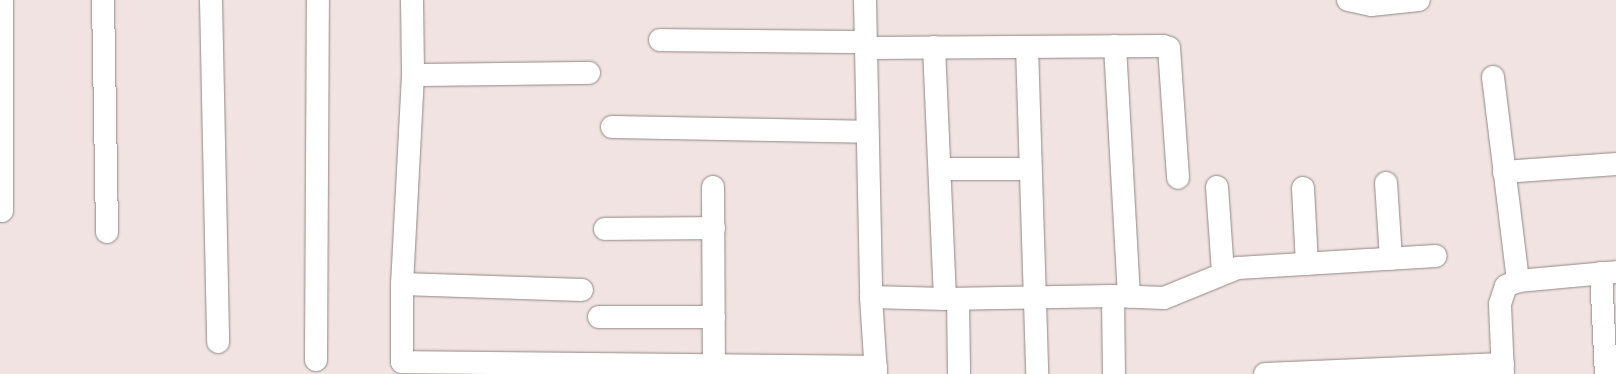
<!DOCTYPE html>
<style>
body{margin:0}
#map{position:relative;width:1616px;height:374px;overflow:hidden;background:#f0e3e2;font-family:Montserrat,sans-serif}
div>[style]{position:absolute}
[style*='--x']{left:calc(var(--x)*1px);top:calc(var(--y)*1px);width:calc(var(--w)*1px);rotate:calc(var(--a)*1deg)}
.roads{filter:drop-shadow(0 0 1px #938786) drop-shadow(0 0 1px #938786)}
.minor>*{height:22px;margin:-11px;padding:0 11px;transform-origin:11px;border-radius:11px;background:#fff}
span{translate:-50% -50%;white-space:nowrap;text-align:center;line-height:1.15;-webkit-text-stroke:3px #fff;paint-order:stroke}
</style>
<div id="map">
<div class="roads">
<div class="minor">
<div style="--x:2;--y:0;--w:211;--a:90"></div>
<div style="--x:103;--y:0;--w:232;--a:89"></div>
<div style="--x:211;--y:0;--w:342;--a:88.8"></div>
<div style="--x:412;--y:0;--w:75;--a:89.2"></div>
<div style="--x:413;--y:75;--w:209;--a:93"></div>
<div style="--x:402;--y:284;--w:78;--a:90"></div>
<div style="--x:402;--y:362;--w:474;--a:0.6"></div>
<div style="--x:865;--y:0;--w:297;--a:88.8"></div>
<div style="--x:871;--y:297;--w:77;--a:86.3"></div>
<div style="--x:1348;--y:0;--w:24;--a:12"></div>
<div style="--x:1371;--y:5;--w:48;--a:-5.9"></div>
<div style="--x:660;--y:40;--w:206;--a:0.6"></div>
<div style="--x:1115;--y:46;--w:251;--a:86.8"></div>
<div style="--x:934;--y:47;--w:252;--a:87.5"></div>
<div style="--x:1027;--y:47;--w:327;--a:88.2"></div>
<div style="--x:866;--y:48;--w:297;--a:-0.4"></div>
<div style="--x:1163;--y:46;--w:6;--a:18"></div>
<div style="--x:1169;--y:48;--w:130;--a:86"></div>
<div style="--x:413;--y:75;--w:176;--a:-0.7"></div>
<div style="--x:1493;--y:77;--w:206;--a:83"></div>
<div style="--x:612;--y:127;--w:255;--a:1.1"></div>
<div style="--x:941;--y:169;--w:89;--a:0"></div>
<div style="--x:1504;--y:172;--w:112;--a:-4.1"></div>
<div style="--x:1386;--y:183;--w:76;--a:86.2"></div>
<div style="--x:713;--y:187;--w:179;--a:89.7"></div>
<div style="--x:1217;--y:187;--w:86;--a:86"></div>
<div style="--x:1303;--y:188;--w:76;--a:87"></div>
<div style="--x:605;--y:229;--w:109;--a:-0.5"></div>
<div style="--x:1601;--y:273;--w:101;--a:87.2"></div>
<div style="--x:402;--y:284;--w:180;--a:1.9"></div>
<div style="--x:1113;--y:296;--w:78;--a:89.3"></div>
<div style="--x:871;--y:297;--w:74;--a:1.5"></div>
<div style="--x:945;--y:299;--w:168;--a:-1"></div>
<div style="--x:1113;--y:296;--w:51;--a:2.2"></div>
<div style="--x:1164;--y:298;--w:80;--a:-22.1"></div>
<div style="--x:1238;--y:268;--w:198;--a:-3.5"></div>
<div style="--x:958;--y:299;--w:75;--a:89.2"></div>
<div style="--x:599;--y:317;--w:115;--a:0"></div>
<div style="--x:316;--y:360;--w:360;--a:-89.7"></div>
<div style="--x:1265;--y:374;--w:238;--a:-2.4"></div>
<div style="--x:1503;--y:374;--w:70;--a:-92.5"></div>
<div style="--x:1500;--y:304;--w:19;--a:-72"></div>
<div style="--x:1506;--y:286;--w:13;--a:-23"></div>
<div style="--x:1518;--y:281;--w:98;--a:-5.2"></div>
</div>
</div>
</div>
